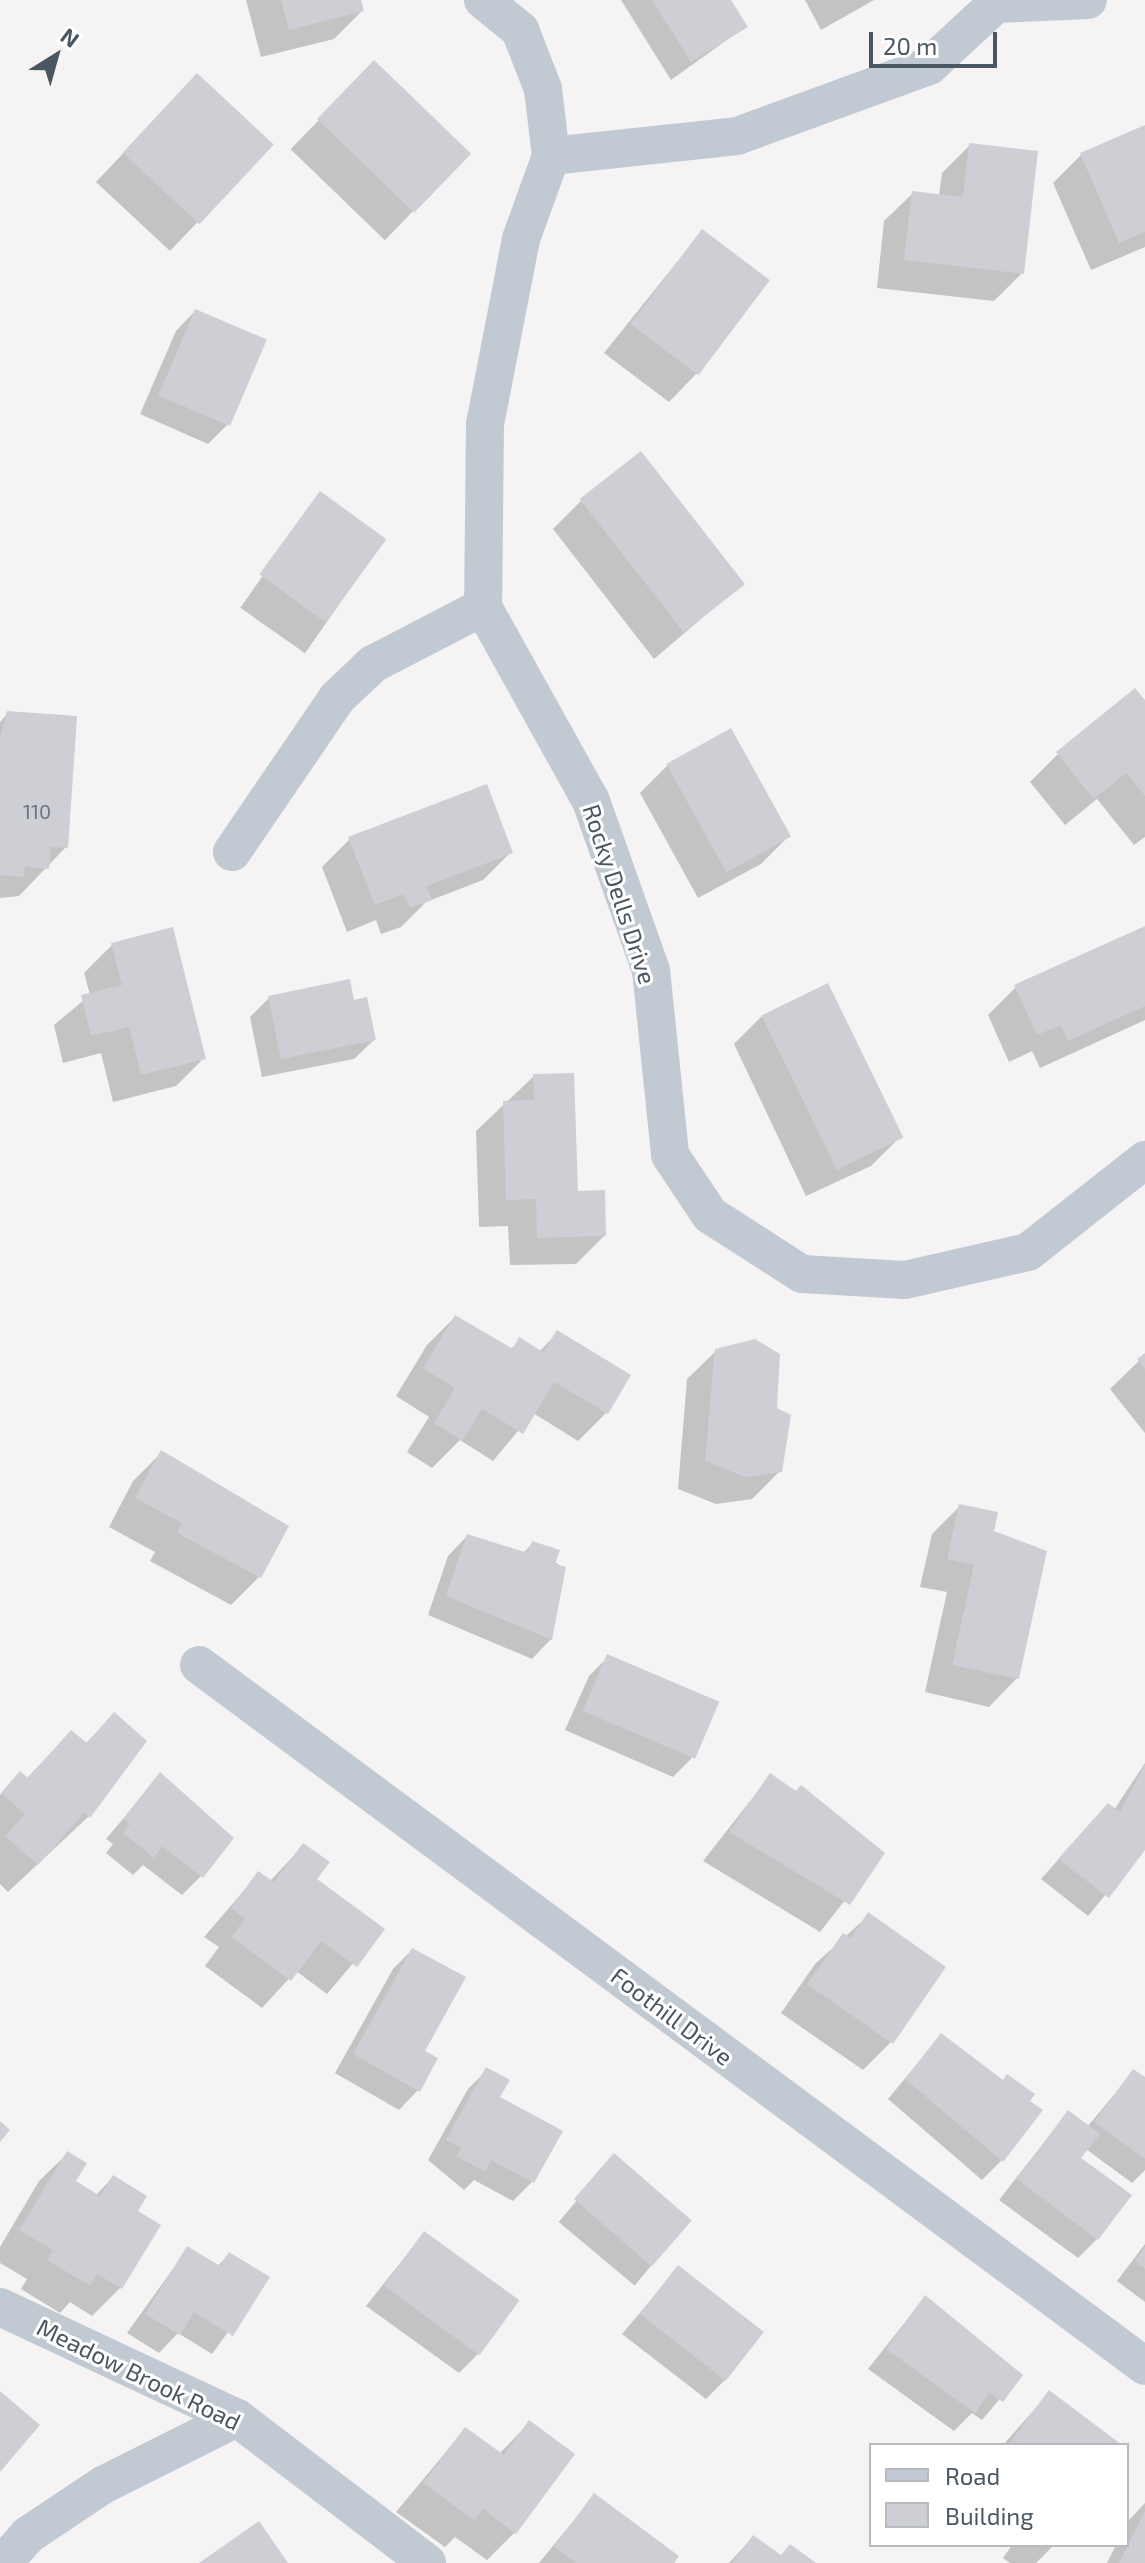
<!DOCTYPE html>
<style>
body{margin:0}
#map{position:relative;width:1145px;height:2563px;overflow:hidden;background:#f5f3f3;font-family:"Exo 2",sans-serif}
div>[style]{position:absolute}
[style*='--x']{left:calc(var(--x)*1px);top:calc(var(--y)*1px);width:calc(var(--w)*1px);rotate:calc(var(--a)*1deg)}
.shadow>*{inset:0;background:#0003;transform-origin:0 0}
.building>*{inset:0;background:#cdcfd5;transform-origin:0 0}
.minor>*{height:38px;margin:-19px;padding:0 19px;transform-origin:19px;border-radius:19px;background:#c1cad2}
span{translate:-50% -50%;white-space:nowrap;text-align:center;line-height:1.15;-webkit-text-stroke:6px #fff;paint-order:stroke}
.number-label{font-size:20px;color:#6b747e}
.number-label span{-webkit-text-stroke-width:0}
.street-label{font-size:24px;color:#4a5661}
.legend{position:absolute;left:869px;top:2443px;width:260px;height:104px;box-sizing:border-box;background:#fff;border:2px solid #b7bbc0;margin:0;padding:10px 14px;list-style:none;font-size:24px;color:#4a5661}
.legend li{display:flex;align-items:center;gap:16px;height:40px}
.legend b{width:40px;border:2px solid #b7bbc0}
.north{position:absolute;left:16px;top:16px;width:80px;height:80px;-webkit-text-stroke:6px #fff;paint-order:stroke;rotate:37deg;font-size:22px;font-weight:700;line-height:32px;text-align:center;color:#4a5661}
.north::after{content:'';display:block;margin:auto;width:28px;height:36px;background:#4a5661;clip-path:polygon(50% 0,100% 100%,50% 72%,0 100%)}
.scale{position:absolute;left:869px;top:32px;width:128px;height:36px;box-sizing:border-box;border:4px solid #4a5661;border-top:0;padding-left:10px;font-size:24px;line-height:28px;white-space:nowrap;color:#4a5661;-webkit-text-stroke:6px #fff;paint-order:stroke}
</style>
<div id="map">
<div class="shadow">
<div style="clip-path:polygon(246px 0,359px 0,362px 11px,334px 39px,261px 57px)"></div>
<div style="clip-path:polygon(621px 0,729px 0,745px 27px,671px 80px)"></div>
<div style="clip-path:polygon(805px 0,874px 0,821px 30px)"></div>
<div style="left:374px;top:63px;width:131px;height:120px;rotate:44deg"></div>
<div style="clip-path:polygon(170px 104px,271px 145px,170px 251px,96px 182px)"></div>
<div style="clip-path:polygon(1145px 127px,1145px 247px,1091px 270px,1053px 183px,1081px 155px)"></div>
<div style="clip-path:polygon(970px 145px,1022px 273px,994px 301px,877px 288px,884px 221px,913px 193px,939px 196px,942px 173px)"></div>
<div style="clip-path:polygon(702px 231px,696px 374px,669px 402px,604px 353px)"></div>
<div style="clip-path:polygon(195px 311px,228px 424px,208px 444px,140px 414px,176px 331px)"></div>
<div style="left:320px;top:494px;width:79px;height:139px;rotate:35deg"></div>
<div style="clip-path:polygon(581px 501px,742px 584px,654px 659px,553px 529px)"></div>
<div style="clip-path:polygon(1145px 703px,1145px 837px,1134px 845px,1097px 799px,1065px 825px,1030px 782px,1058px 754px)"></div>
<div style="clip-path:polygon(8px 713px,66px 847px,19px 896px,0 898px,0 722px)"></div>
<div style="clip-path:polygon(668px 765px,789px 836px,761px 864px,698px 898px,640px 793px)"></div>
<div style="clip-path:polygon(350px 839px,511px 852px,483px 880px,426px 902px,401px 927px,381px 934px,376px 920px,347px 932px,322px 867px)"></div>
<div style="clip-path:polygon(1145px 929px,1145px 1020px,1040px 1068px,1032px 1051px,1009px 1062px,988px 1015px,1016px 987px)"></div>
<div style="clip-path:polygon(112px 945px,204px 1058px,176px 1086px,113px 1102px,101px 1053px,63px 1063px,54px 1025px,90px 995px,84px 973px)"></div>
<div style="clip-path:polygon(269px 998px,352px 1002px,374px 1040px,354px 1059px,262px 1077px,250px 1017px)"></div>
<div style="clip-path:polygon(762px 1016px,899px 1138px,871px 1166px,806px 1196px,734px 1044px)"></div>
<div style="clip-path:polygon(534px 1076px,576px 1193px,604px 1236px,576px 1264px,510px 1265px,508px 1226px,479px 1227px,476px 1131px)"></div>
<div style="clip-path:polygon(455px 1317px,510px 1350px,520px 1340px,539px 1352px,557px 1333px,606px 1413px,578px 1441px,533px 1413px,493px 1461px,460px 1440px,432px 1468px,407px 1452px,429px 1417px,396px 1396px,427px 1345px)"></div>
<div style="clip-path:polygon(716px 1351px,775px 1409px,780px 1471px,752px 1499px,716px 1504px,678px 1489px,687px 1379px)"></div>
<div style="clip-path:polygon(1145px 1355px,1145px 1433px,1110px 1389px)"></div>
<div style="clip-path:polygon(161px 1453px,259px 1577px,231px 1605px,150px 1561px,155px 1552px,109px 1527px,133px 1481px)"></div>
<div style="clip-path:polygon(960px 1506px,992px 1532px,1017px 1678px,989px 1707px,925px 1692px,947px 1592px,920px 1587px,932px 1534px)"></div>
<div style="clip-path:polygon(467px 1536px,522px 1554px,532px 1544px,564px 1569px,551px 1639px,532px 1659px,428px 1615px,448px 1556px)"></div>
<div style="clip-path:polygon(608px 1657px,692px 1758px,673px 1777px,565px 1730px,589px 1676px)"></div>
<div style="clip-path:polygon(114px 1715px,144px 1742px,88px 1817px,8px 1892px,0 1884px,0 1795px,20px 1774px,26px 1779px,71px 1732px,85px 1744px)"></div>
<div style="clip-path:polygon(1145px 1763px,1145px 1847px,1088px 1916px,1041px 1879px,1089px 1825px,1114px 1810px)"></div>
<div style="clip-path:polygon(160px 1775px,201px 1876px,182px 1895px,143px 1865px,133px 1875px,106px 1853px,113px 1844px,106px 1839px)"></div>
<div style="clip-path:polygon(770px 1776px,882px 1853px,820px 1932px,703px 1861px)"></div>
<div style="clip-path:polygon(303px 1846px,314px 1880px,382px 1929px,327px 1994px,296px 1971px,262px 2008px,205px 1966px,219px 1947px,204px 1937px,259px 1873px,270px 1881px)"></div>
<div style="clip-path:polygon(869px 1915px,891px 2042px,863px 2070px,781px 2013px,815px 1964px)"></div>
<div style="clip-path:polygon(412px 1950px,422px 2052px,418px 2090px,399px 2110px,335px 2073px,393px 1969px)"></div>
<div style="clip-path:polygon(941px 2035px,1001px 2161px,982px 2180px,888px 2099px)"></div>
<div style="clip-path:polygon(487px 2070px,532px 2182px,513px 2201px,474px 2180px,464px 2190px,428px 2160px,468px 2089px)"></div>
<div style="clip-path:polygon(1134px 2071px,1145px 2080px,1145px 2170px,1132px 2183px,1086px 2149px,1079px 2158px,1097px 2239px,1078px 2258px,999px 2200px,1068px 2112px,1087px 2127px)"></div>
<div style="clip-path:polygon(67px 2154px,73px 2182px,96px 2195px,113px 2177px,135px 2212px,120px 2288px,92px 2316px,70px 2302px,60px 2313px,21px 2289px,27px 2279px,0 2263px,0 2247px,39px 2181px)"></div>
<div style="left:614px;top:2156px;width:99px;height:86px;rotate:40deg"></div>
<div style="clip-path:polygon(424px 2233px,478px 2354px,459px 2373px,366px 2306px)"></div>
<div style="clip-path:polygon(1145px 2244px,1145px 2302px,1117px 2281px)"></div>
<div style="clip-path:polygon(188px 2248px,217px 2267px,229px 2254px,267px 2278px,212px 2354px,178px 2333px,159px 2353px,127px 2333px)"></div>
<div style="clip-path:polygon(678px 2268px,725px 2380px,706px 2399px,622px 2334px)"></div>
<div style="clip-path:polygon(925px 2297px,1020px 2375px,982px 2420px,972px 2413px,954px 2431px,868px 2369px)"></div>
<div style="clip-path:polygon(1049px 2393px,1118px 2445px,1003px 2445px)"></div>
<div style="clip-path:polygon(529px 2423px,515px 2532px,487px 2560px,455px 2537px,445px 2547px,396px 2512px,465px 2429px,499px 2454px)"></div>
<div style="clip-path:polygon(594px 2496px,671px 2563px,539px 2563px)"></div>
<div style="clip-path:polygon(1145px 2503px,1145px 2563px,1107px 2563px,1116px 2545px,1127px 2545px,1127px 2522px)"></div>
<div style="clip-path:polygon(753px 2537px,780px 2556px,790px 2546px,813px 2563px,729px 2563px)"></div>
<div style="clip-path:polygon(1012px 2545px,1054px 2545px,1036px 2563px,1010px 2563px,1003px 2558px)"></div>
</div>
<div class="building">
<div style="clip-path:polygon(281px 0,361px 0,364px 11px,289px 30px)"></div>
<div style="clip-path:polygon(652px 0,731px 0,748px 27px,691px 62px)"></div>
<div style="left:374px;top:60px;width:135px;height:82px;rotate:44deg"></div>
<div style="left:197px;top:73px;width:105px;height:109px;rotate:43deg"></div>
<div style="clip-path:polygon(1145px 125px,1145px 232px,1119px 243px,1080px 153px)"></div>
<div style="clip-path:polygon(969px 143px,1038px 151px,1024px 274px,904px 260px,912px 191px,963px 197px)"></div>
<div style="left:702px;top:229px;width:85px;height:119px;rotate:37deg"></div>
<div style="left:195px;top:309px;width:78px;height:94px;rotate:23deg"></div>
<div style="left:641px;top:451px;width:169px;height:78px;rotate:52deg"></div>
<div style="left:320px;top:491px;width:82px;height:103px;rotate:36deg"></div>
<div style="clip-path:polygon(1135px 688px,1145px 700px,1145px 796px,1126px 773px,1094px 799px,1056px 752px)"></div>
<div style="clip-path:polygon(7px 711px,77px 716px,68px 848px,51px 847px,49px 869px,25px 867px,24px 877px,0 875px,0 738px)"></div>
<div style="left:731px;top:728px;width:124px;height:74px;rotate:61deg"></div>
<div style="clip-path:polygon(487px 784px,513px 853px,427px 886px,432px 900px,410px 908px,404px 894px,375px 905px,348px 837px)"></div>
<div style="clip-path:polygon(1145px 926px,1145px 1006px,1068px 1041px,1061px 1025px,1037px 1035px,1014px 985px)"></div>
<div style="clip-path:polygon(173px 927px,206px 1059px,141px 1075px,129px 1027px,91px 1036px,81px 995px,122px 985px,111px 943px)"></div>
<div style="clip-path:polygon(350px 979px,354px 1000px,367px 997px,376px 1040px,281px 1059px,268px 996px)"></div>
<div style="left:828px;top:983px;width:172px;height:74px;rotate:64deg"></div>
<div style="clip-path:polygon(574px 1073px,578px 1191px,605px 1190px,606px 1236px,537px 1238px,536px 1199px,506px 1200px,503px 1101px,534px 1100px,533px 1074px)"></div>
<div style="clip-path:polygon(455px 1315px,513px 1349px,519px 1337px,543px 1352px,557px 1330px,631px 1375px,608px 1414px,554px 1382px,523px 1434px,482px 1409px,462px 1441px,434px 1423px,455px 1388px,423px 1368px)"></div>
<div style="clip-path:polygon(755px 1339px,780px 1354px,777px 1408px,791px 1415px,782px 1472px,745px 1477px,705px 1461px,715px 1349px)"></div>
<div style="clip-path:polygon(1145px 1353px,1145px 1369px,1137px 1359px)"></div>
<div style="clip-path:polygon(161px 1450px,289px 1526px,261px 1578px,177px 1533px,182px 1523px,135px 1498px)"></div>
<div style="clip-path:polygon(959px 1504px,998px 1512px,994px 1531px,1047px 1551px,1019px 1679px,952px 1665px,974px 1565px,947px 1559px)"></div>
<div style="clip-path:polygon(467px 1534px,528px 1553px,532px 1541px,560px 1550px,555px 1564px,566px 1567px,552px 1640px,446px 1596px)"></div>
<div style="left:607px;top:1654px;width:122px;height:62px;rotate:23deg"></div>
<div style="clip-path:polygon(114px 1712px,147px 1741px,90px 1818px,84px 1813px,38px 1865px,5px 1836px,25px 1814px,1px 1793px,20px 1771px,28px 1778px,71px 1730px,87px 1743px)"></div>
<div style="clip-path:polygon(1145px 1764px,1145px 1850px,1109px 1898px,1058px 1859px,1108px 1803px,1120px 1812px)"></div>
<div style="clip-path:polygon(160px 1772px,234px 1838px,203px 1878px,162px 1846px,154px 1858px,123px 1833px,130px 1824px,123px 1819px)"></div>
<div style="clip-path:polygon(770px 1773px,796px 1791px,801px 1785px,885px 1853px,850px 1905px,729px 1832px)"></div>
<div style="clip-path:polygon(303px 1843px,330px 1862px,317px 1879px,385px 1929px,357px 1967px,321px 1941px,291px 1981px,231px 1937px,245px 1919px,231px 1908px,258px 1871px,274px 1882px)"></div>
<div style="clip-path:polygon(868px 1912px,946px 1967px,893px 2044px,807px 1984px,843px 1933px,851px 1938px)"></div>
<div style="clip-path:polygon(412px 1948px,466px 1977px,425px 2051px,438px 2058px,420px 2092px,353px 2054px)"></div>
<div style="clip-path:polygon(941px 2033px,1003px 2080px,1007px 2074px,1035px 2094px,1030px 2101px,1043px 2110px,1003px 2162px,905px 2079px)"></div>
<div style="clip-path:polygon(486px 2067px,510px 2080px,500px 2097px,563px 2131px,534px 2183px,491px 2160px,485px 2172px,456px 2156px,461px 2148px,446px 2140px)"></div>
<div style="clip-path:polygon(1133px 2069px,1145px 2077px,1145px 2159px,1094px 2122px)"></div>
<div style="clip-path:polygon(1068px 2110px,1100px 2134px,1081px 2158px,1132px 2195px,1098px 2240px,1017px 2179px)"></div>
<div style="clip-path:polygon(0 2121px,10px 2130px,0 2142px)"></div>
<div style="clip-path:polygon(67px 2151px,87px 2163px,76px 2181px,100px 2196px,113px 2175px,147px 2196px,138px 2211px,161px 2225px,122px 2289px,97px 2274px,90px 2286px,47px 2260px,53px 2250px,19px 2230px)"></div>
<div style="left:614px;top:2153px;width:103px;height:61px;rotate:41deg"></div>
<div style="left:424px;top:2231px;width:118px;height:68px;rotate:36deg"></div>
<div style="clip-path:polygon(187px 2246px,220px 2266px,229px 2252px,270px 2277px,233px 2336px,194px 2312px,180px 2335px,145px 2314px)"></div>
<div style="clip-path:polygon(1145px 2247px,1145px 2269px,1135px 2261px)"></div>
<div style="left:678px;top:2265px;width:109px;height:62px;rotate:38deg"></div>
<div style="clip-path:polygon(925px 2295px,1023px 2375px,1003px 2402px,989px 2393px,975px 2413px,886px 2349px)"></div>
<div style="clip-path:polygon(1049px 2390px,1122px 2445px,1008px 2445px)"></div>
<div style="clip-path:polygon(0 2391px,40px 2425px,0 2472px)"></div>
<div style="clip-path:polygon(529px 2420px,575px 2454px,516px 2534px,483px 2509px,474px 2520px,423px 2483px,465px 2427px,504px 2455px)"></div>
<div style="clip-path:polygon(594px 2493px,679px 2556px,674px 2563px,576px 2563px,554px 2547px)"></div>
<div style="clip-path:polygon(1145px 2511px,1145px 2563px,1119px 2563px)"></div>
<div style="clip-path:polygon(259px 2521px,288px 2563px,199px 2563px)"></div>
<div style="clip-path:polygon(753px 2535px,781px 2555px,790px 2544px,816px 2563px,732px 2563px)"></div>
</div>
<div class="minor">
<div style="--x:483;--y:0;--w:48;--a:39"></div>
<div style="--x:520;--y:30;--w:63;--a:68.7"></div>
<div style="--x:543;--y:89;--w:67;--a:83.2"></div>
<div style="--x:551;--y:156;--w:88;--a:109.9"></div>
<div style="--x:521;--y:239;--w:188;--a:101"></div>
<div style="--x:485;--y:424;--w:183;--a:90.6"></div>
<div style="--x:483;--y:607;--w:222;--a:60.9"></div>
<div style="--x:591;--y:801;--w:179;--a:70.5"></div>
<div style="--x:651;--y:970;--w:186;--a:84.1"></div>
<div style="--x:670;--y:1155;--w:72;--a:56.3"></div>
<div style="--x:710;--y:1215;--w:109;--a:32.7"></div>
<div style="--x:802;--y:1274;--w:103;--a:3.3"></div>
<div style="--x:905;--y:1280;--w:126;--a:-12.8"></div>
<div style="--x:1028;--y:1252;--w:149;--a:-38.2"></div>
<div style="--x:996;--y:4;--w:92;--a:-2.5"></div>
<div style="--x:551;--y:156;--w:187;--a:-6.1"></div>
<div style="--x:737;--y:136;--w:204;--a:-20"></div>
<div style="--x:929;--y:66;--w:91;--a:-42.8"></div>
<div style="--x:232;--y:852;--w:186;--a:-55.7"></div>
<div style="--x:337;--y:698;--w:50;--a:-43.4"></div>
<div style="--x:373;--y:664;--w:124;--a:-27.4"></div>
<div style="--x:199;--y:1665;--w:1177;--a:36.54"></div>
<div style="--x:0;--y:2307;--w:262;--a:25.1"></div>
<div style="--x:237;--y:2418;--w:239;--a:37.3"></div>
<div style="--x:3;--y:2563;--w:38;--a:-48"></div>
<div style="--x:28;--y:2535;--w:90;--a:-33.7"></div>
<div style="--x:103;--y:2485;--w:150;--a:-26.6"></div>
</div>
<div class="number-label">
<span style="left:37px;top:811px">110</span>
</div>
<div class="street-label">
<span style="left:620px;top:894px;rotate:72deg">Rocky Dells Drive</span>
<span style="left:672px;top:2016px;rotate:37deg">Foothill Drive</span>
<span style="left:139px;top:2374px;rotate:26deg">Meadow Brook Road</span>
</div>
<ul class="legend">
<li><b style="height:10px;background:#c1cad2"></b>Road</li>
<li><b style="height:22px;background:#cdcfd5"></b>Building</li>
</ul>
<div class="north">N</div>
<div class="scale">20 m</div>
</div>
